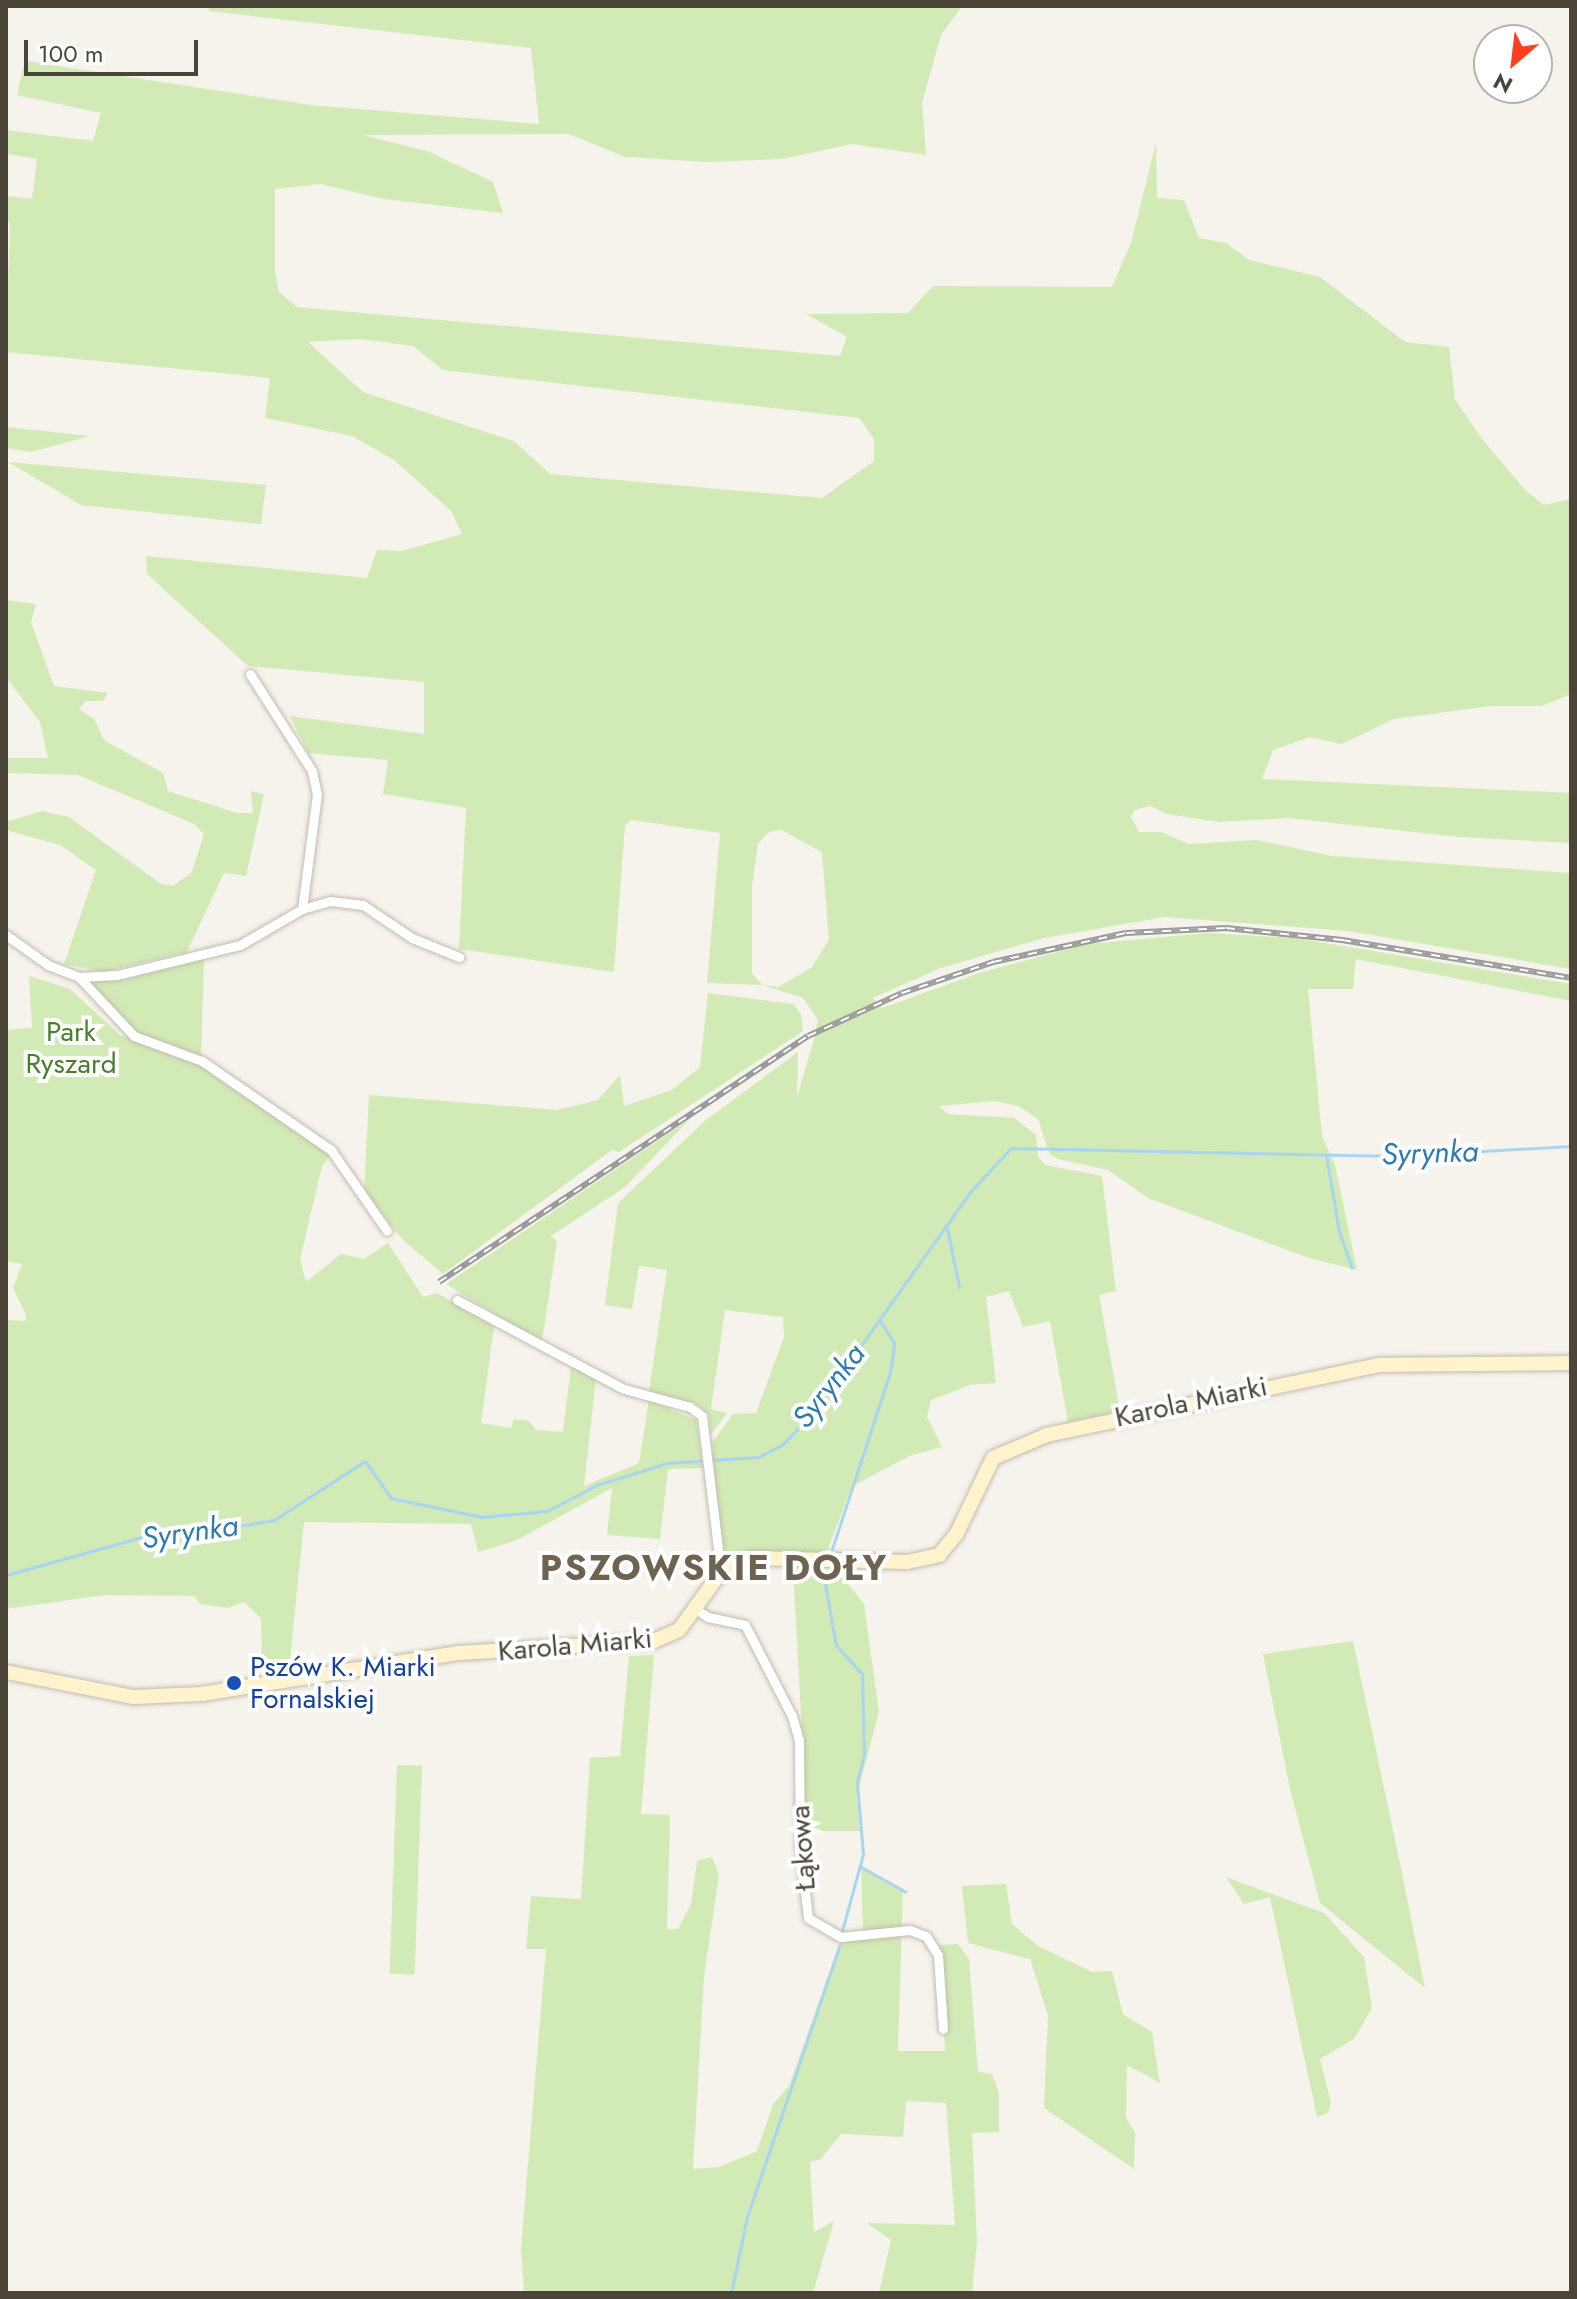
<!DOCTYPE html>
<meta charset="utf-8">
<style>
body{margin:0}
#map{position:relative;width:1577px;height:2299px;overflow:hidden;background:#f6f3ec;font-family:Jost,sans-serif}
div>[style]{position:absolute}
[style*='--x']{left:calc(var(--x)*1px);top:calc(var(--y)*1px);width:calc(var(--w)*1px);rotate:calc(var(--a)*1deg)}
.green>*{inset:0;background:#d2eab5;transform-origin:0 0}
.stream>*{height:3px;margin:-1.5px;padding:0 1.5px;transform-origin:1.5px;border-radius:1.5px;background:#a9d4f2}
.roads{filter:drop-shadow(0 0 2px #c2bbae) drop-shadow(0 0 2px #c2bbae)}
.street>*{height:9px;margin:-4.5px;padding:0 4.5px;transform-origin:4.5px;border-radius:4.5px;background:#fff}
.secondary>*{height:14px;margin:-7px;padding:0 7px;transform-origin:7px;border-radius:7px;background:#fff3cd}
.rail>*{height:6px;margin-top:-3px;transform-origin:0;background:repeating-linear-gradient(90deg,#fff 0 9px,#9a9a9a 0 18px);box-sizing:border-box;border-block:2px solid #9a9a9a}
.dots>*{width:22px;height:22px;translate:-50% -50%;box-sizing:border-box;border:4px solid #fff;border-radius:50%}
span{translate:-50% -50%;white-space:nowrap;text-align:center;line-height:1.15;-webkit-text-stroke:8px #fff;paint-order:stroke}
.park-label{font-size:28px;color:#4a7f2a}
.street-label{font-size:28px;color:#4b4439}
.transit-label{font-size:28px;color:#164399}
.left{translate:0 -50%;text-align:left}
.water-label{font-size:30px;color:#2e7ab2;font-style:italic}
.district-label{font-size:36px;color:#6e6250;font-weight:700;letter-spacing:2px}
.frame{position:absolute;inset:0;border:8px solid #4b4439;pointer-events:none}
.north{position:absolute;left:1473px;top:24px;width:80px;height:80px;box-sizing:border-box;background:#fff;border:2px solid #b7b4b0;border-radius:50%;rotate:208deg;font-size:22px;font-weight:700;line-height:32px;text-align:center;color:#4b4439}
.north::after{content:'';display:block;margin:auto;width:28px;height:36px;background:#fc3f1d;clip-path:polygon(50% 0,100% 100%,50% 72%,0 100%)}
.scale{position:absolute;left:24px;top:40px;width:174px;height:36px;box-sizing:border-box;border:4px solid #4b4439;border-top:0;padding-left:10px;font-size:24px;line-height:28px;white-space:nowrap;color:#4b4439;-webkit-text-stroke:6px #fff;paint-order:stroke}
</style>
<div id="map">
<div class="green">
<div style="clip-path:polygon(evenodd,210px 6px,962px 6px,941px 35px,922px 103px,926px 155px,852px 144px,782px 159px,709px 162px,625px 157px,569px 134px,363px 135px,427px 151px,493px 182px,503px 213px,384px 199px,320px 184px,275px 189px,275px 272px,279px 292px,297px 307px,840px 356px,847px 337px,806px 314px,908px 313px,933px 286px,1112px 287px,1131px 243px,1156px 143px,1157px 198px,1184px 200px,1199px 238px,1226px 243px,1249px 260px,1320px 277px,1405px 342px,1449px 347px,1455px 399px,1482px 439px,1526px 491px,1544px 505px,1571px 499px,1571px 694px,1542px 706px,1491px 706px,1394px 719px,1342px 744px,1310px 737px,1273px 750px,1262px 779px,1571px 793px,1571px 843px,1459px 837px,1289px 818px,1219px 822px,1167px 814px,1150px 806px,1134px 810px,1131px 817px,1139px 832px,1161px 832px,1189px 844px,1257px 840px,1332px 856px,1571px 873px,1571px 969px,1348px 931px,1165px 917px,1044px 938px,938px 969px,873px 998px,882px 1008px,979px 973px,1087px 944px,1208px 933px,1295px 938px,1571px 984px,1571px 1001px,1356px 959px,1353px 989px,1308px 989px,1322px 1136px,1335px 1165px,1357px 1270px,1309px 1258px,1148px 1198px,1108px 1170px,1058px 1159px,1049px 1153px,1038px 1119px,1018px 1106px,994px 1101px,939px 1106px,948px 1114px,1014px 1118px,1036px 1135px,1038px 1157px,1046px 1165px,1102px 1176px,1116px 1291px,1099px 1295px,1120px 1411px,1068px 1422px,1050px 1321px,1023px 1327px,1009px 1291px,986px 1297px,996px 1383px,970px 1385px,931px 1400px,927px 1417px,942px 1447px,912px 1455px,852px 1486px,826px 1554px,728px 1554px,719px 1546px,712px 1443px,733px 1414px,756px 1413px,784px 1337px,783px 1317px,725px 1310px,711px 1409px,727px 1413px,711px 1434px,709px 1415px,696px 1403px,649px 1391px,667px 1270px,639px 1266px,632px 1309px,605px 1305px,618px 1203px,706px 1120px,798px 1052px,797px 1097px,814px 1039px,818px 1020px,803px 998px,762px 985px,707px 983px,720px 833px,632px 820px,625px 825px,614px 972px,459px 949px,466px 808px,383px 794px,388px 760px,308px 753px,290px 716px,424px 734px,424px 682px,248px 666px,147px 574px,146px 556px,367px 578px,377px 550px,402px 551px,462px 534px,451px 511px,394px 460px,352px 436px,265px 418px,270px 378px,6px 352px,10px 222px,6px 221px,6px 196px,32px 199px,37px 159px,6px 154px,6px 130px,93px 141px,101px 113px,17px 95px,25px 61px,311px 105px,539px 124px,531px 48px,209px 11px,210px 6px,360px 339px,413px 346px,443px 370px,859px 418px,874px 439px,874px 461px,822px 498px,550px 474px,514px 441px,363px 392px,308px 342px,360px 339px,210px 6px,781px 830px,822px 852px,829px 940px,811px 968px,778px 987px,762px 985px,752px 973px,752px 885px,758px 844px,769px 832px,781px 830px)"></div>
<div style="clip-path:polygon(6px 427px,90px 436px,31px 452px,6px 448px)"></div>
<div style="clip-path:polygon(8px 462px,266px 485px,261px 524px,81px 505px)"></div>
<div style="clip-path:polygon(6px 600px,36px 604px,31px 622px,54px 686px,108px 693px,103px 701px,86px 701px,79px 709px,94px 719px,104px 740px,163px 773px,168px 791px,237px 813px,253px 813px,251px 791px,264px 794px,246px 876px,224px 873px,183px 960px,182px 953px,104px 972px,64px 964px,96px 870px,60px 845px,6px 830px,6px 822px,42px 811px,69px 817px,161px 884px,173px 886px,192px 872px,204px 834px,194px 824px,78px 775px,6px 773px,6px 758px,48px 758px,40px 722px,6px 677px)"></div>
<div style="clip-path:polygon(204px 959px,201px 1058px,132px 1031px,92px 986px,98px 980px,124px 980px)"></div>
<div style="clip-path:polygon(29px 976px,70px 989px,120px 1035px,198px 1064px,330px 1155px,322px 1166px,300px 1259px,306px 1282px,341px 1254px,364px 1259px,388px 1243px,423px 1297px,437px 1293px,494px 1326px,481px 1423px,511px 1428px,514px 1419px,529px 1421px,536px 1430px,563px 1432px,571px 1366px,596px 1379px,584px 1486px,639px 1463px,649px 1400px,696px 1420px,703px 1468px,668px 1469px,660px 1539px,607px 1535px,612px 1488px,517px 1540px,478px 1552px,471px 1524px,304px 1522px,289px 1669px,262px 1673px,261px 1618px,244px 1602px,228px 1608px,200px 1604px,194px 1596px,105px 1595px,6px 1609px,6px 1320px,25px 1321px,26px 1315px,13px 1288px,22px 1264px,6px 1261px,6px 1030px,32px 1028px)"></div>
<div style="clip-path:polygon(708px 993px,793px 1004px,801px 1014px,803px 1031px,619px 1152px,612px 1150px,443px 1274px,403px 1240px,364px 1191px,369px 1095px,557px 1110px,598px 1100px,620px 1075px,624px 1106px,672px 1090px,700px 1067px)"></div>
<div style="clip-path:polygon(690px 1119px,625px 1187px,551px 1236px,557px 1242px,542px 1342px,446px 1284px)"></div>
<div style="clip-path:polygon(793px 1566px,838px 1571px,864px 1604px,879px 1712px,857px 1795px,860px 1831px,802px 1831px,804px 1771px)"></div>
<div style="clip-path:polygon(1353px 1641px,1402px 1873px,1425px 1988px,1320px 1903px,1290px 1789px,1263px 1654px)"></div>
<div style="clip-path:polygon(654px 1655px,641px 1814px,670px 1815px,667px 1929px,678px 1929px,691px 1904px,697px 1861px,712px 1857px,719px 1875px,704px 1977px,693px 2169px,719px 2167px,757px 2151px,773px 2104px,789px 2086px,840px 1942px,863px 1930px,861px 1867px,903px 1890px,898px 2051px,945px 2051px,940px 1945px,958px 1944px,969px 1959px,978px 2072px,992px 2074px,999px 2093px,999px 2132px,972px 2133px,977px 2242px,972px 2293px,879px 2293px,891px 2240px,867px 2223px,955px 2225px,946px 2103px,906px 2101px,903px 2137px,841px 2134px,821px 2159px,810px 2162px,814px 2232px,834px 2221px,813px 2293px,524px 2293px,521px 2248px,546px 1949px,526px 1949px,531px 1896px,581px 1899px,590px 1758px,620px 1756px,629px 1656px)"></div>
<div style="left:397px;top:1765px;width:25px;height:209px;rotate:2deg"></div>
<div style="clip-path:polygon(1226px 1877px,1324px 1913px,1364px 1957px,1372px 2008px,1354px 2039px,1320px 2059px,1331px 2103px,1328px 2113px,1317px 2117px,1270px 1897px,1244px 1904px)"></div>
<div style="clip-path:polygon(1006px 1884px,1012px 1924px,1038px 1946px,1092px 1972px,1112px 1971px,1123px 2014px,1152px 2032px,1160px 2083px,1127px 2065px,1126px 2118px,1135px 2132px,1134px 2169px,1044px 2108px,1048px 2015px,1030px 1959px,968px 1943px,962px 1886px)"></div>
</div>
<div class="stream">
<div style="--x:1326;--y:1155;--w:77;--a:80.3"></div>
<div style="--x:1339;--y:1231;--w:39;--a:71"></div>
<div style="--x:947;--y:1228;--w:60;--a:78.5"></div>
<div style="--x:831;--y:1552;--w:188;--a:-71.8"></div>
<div style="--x:890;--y:1373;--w:30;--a:-82"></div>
<div style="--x:894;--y:1343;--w:28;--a:-122"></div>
<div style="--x:823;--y:1573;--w:73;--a:79.8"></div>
<div style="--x:836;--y:1645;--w:39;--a:48"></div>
<div style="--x:862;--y:1674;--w:80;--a:88.6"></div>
<div style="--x:864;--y:1754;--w:30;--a:104"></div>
<div style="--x:857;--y:1783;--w:71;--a:85.2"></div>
<div style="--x:863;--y:1854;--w:80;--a:105.3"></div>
<div style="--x:6;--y:1575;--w:156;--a:-15.6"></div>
<div style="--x:156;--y:1533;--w:60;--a:-2.9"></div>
<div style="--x:216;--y:1530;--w:59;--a:-9.8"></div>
<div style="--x:274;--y:1520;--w:108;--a:-33"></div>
<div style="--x:365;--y:1461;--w:45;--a:54.9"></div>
<div style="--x:391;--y:1498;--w:93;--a:11.8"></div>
<div style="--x:482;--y:1517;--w:65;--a:-5.3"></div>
<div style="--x:547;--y:1511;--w:56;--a:-27.5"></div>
<div style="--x:597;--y:1485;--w:73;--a:-17.4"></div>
<div style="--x:667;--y:1463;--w:92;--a:-3.7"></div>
<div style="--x:759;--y:1457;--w:26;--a:-28"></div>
<div style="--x:782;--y:1445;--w:45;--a:-45.9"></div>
<div style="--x:813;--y:1413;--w:272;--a:-54.6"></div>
<div style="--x:971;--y:1191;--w:59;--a:-47.1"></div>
<div style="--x:1011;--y:1148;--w:386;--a:1.2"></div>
<div style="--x:1397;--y:1156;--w:174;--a:-3.3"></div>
<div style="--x:861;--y:1867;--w:51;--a:29.1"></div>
<div style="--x:731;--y:2293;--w:78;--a:-78.1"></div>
<div style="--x:747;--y:2217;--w:286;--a:-71.2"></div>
</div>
<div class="roads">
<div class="street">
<div style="--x:250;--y:674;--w:115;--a:57.4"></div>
<div style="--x:312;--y:771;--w:24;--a:78"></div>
<div style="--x:317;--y:794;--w:116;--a:97.4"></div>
<div style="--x:6;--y:935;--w:52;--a:35.5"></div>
<div style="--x:48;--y:965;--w:33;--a:21"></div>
<div style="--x:79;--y:977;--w:38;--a:-3"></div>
<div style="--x:117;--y:975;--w:127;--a:-13.7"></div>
<div style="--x:240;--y:945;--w:72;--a:-30.1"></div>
<div style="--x:302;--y:909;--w:29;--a:-16"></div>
<div style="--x:330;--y:901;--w:33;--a:7"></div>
<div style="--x:363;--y:905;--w:59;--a:34"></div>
<div style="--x:412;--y:938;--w:51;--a:22"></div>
<div style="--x:79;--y:977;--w:81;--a:47"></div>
<div style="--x:134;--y:1036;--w:72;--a:20.2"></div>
<div style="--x:202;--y:1061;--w:157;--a:34.6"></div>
<div style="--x:331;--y:1150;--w:98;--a:55.3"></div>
<div style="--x:457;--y:1300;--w:189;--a:28.1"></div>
<div style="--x:624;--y:1389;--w:68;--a:15.3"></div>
<div style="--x:690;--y:1407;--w:15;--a:37"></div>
<div style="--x:702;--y:1416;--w:157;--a:83.1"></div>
<div style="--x:694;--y:1608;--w:17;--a:33"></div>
<div style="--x:708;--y:1617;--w:38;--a:12"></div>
<div style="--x:745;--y:1625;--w:102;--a:62.7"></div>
<div style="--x:792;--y:1716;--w:25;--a:74"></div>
<div style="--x:799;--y:1740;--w:107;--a:89.5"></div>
<div style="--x:800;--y:1847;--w:71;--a:83.6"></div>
<div style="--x:808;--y:1918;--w:38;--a:30"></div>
<div style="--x:841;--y:1937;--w:69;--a:-5.8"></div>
<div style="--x:910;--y:1930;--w:17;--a:21"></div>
<div style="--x:926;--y:1936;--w:22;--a:58"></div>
<div style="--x:938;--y:1955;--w:74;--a:86.1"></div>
</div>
<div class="secondary">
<div style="--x:6;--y:1672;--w:130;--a:11.1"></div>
<div style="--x:134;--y:1697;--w:68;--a:-2.5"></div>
<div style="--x:202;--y:1694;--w:260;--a:-9.1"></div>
<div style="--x:459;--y:1653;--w:195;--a:-3.5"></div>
<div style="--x:654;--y:1641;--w:27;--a:-24"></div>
<div style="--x:679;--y:1630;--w:72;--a:-54.1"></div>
<div style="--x:721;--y:1572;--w:17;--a:-33"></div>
<div style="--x:735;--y:1563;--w:18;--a:-16"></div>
<div style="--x:752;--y:1558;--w:155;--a:1.5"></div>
<div style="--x:907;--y:1562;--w:33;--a:-12"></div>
<div style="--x:939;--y:1555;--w:26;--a:-50"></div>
<div style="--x:956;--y:1535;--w:85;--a:-64.3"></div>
<div style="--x:993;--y:1458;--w:59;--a:-23.1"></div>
<div style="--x:1047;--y:1435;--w:340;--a:-11.9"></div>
<div style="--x:1380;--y:1365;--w:191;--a:-0.6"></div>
</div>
</div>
<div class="rail">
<div style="--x:439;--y:1282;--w:443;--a:-33.7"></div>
<div style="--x:808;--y:1036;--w:103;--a:-24.6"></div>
<div style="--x:902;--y:993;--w:96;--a:-18.8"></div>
<div style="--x:993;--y:962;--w:136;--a:-12.3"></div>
<div style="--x:1126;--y:933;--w:100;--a:-2.9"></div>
<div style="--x:1226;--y:928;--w:117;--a:5.9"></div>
<div style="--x:1342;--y:940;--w:232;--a:9.4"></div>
</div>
<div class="dots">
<div style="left:234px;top:1683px;background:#1a4fb4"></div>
</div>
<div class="park-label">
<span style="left:71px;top:1048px">Park<br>Ryszard</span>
</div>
<div class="street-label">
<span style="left:1191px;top:1402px;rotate:-12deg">Karola Miarki</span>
<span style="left:575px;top:1645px;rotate:-5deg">Karola Miarki</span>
<span style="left:803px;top:1848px;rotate:-94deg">Łąkowa</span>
</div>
<div class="transit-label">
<span class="left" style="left:250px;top:1683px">Pszów K. Miarki<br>Fornalskiej</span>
</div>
<div class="water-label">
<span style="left:1430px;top:1153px;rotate:-2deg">Syrynka</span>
<span style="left:829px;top:1386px;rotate:-52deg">Syrynka</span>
<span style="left:190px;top:1532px;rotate:-8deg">Syrynka</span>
</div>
<div class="district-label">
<span style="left:714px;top:1568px">PSZOWSKIE DOŁY</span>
</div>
<div class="frame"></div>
<div class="north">N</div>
<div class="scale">100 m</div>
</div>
